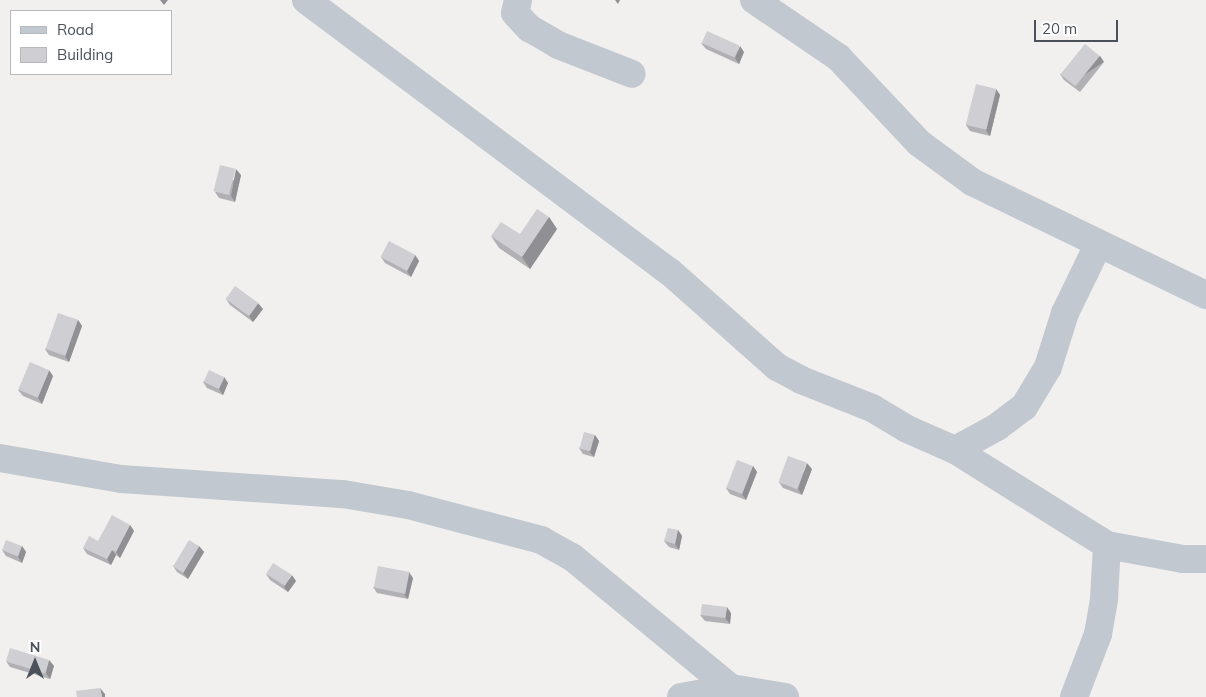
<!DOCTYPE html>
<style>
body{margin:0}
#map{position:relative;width:1206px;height:697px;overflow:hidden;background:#f1f0ef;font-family:Mulish,sans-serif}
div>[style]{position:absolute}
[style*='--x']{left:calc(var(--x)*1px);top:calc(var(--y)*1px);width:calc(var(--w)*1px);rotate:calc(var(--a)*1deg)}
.minor>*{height:28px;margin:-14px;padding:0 14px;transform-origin:14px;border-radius:14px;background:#c2c8cf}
.wall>*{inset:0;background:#b1b1b5}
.shaded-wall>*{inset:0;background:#909094;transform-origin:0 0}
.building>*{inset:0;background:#ceced3;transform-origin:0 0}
span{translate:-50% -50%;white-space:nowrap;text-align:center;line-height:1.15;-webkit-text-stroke:5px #fff;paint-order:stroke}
.legend{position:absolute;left:10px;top:10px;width:162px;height:65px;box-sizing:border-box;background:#fff;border:1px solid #b7b9bd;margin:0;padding:6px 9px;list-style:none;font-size:15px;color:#4a515a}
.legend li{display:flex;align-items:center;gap:10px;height:25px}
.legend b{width:25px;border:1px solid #b7b9bd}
.north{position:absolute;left:10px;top:637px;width:50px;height:50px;-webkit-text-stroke:4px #fff;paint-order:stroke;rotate:0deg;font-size:14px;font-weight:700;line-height:20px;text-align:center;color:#4a515a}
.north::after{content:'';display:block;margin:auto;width:18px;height:22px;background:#4a515a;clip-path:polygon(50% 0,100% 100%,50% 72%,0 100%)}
.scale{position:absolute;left:1034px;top:20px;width:84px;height:22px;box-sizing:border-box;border:2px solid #4a515a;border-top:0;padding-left:6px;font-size:15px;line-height:18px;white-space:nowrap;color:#4a515a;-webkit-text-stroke:4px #fff;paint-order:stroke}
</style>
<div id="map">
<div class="minor">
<div style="--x:306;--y:0;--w:454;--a:36.8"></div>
<div style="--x:670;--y:272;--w:143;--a:41.6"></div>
<div style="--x:777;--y:367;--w:27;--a:28"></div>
<div style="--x:801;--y:380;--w:76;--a:21.5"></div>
<div style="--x:872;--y:408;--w:41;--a:31"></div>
<div style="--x:907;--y:429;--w:52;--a:23.6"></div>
<div style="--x:955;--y:450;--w:179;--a:32"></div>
<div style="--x:1107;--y:545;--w:77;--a:10.4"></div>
<div style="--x:1183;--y:559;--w:23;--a:0"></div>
<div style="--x:518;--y:0;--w:13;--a:103"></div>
<div style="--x:515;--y:13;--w:21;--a:47"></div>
<div style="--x:529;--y:28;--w:34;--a:30"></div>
<div style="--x:558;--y:45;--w:79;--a:21.4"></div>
<div style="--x:754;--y:0;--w:102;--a:34.2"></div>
<div style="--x:838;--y:57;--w:118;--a:46.7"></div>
<div style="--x:919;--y:143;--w:66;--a:36.3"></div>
<div style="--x:972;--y:182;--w:260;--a:25.8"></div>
<div style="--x:955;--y:450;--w:48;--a:-28.7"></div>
<div style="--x:997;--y:427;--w:34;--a:-37"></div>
<div style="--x:1024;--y:407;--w:47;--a:-59"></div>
<div style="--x:1048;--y:367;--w:57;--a:-72.5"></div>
<div style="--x:1065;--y:313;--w:76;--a:-64.1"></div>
<div style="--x:0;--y:458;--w:123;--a:9.8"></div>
<div style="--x:121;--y:479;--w:223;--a:3.9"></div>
<div style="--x:343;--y:494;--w:66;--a:9.6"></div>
<div style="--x:408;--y:505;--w:138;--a:14.7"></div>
<div style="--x:541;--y:540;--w:35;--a:29"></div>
<div style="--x:572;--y:557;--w:206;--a:39.5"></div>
<div style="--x:731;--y:688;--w:55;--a:9.5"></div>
<div style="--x:681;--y:697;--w:51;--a:-10.2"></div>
<div style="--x:1074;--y:697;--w:67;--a:-69.1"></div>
<div style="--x:1098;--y:634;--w:36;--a:-80"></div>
<div style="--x:1104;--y:599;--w:54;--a:-86.8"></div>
</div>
<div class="wall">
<div style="clip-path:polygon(701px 43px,744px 52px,739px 64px,706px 49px)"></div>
<div style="clip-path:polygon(1100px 56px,1104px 62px,1080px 92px,1064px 80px,1060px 74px)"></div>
<div style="clip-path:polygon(996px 89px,1000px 95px,990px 136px,970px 131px,966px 125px)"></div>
<div style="clip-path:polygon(241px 175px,235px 202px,219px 198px,215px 192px)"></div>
<div style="clip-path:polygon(549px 217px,557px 229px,530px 269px,499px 248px,491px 236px,520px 234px)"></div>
<div style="clip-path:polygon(415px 255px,419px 261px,411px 277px,385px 263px,381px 257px)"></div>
<div style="clip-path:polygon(226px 299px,263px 309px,253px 322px,230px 305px)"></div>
<div style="clip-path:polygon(78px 320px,82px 326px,69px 362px,49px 355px,45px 349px)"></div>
<div style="clip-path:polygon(53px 376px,42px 404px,23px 396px,18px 390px)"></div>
<div style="clip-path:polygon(224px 377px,228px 383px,223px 395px,207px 388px,203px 382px)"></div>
<div style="clip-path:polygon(595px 435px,599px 441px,594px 457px,583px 454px,579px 448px)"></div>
<div style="clip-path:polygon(753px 466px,757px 472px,746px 500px,730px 494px,726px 488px)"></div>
<div style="clip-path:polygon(812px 469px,802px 495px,783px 488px,779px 482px)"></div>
<div style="clip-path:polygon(130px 525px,134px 531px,120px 558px,116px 555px,111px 565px,87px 554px,83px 548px)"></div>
<div style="clip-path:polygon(678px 530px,682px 536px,679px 550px,669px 547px,664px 541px)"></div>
<div style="clip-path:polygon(22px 546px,26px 552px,22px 563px,6px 556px,2px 550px)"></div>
<div style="clip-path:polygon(199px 546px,204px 552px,188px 579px,177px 572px,173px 566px)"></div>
<div style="clip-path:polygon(266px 574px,296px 581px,288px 592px,270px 580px)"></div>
<div style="clip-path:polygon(413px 578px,408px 599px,377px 593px,373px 587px)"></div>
<div style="clip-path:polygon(731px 613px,730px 624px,705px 621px,700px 615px)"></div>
<div style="clip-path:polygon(49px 660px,54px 666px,50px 679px,10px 667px,6px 661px)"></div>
</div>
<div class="shaded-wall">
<div style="clip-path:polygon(160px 0,168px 0,164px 5px)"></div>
<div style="clip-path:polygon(615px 0,620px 0,618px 4px)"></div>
<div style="clip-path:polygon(740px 46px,744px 52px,739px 64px,735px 58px)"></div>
<div style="left:1100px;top:56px;width:7px;height:38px;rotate:56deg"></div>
<div style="clip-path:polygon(996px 89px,1000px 95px,990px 136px,986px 130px)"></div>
<div style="clip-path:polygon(236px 169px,241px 175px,235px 202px,231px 196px)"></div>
<div style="clip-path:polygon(549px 217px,557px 229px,530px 269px,522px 257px)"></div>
<div style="clip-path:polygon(415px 255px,419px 261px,411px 277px,407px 271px)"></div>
<div style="clip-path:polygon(258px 303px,263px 309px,253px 322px,249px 316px)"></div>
<div style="clip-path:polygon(78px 320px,82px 326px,69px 362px,65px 356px)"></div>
<div style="clip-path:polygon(49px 370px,53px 376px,42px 404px,38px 398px)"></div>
<div style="clip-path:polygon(224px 377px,228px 383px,223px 395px,219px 389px)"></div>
<div style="clip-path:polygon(595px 435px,599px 441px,594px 457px,589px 451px)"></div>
<div style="clip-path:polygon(807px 463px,812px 469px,802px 495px,798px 489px)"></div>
<div style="clip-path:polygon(753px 466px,757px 472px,746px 500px,742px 494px)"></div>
<div style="clip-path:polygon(130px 525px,134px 531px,120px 558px,116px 552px)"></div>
<div style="clip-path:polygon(678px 530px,682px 536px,679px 550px,675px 544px)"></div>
<div style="clip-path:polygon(22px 546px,26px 552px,22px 563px,18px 557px)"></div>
<div style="clip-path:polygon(199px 546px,204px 552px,188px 579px,183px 573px)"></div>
<div style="clip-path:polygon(112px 550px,116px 555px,111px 565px,107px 559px)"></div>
<div style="clip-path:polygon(409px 572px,413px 578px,408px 599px,404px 594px)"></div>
<div style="clip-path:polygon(292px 575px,296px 581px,288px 592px,284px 587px)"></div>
<div style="clip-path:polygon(727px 607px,731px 613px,730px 624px,725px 618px)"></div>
<div style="clip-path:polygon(49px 660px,54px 666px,50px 679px,46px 673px)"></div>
<div style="clip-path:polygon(100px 688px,105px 694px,105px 697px,102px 697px)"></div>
</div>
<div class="building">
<div style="left:707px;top:31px;width:36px;height:13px;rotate:24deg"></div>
<div style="left:1085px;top:44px;width:19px;height:39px;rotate:39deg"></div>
<div style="left:976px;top:84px;width:21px;height:42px;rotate:14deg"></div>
<div style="left:220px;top:165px;width:16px;height:27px;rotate:14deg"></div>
<div style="clip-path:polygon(537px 209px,549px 217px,522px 257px,491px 236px,501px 222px,520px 234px)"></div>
<div style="left:389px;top:241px;width:30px;height:18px;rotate:28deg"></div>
<div style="left:235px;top:286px;width:29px;height:16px;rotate:36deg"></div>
<div style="left:58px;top:313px;width:21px;height:38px;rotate:19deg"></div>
<div style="left:30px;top:362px;width:21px;height:30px;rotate:23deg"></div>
<div style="left:209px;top:370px;width:17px;height:13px;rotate:25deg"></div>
<div style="left:584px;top:432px;width:11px;height:17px;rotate:15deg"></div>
<div style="left:788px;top:456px;width:20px;height:28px;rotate:20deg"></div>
<div style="left:737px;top:460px;width:17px;height:30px;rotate:21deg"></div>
<div style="clip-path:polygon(112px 515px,130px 525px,116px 552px,112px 550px,107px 559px,83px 548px,89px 536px,98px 541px)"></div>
<div style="clip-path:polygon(668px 528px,678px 530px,675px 544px,664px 541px)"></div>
<div style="left:6px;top:540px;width:17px;height:11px;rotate:21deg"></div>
<div style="left:189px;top:540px;width:12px;height:31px;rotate:31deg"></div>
<div style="left:273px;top:563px;width:22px;height:13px;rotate:32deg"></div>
<div style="left:378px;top:566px;width:32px;height:22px;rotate:11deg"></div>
<div style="left:702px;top:604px;width:25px;height:11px;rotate:7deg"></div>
<div style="left:10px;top:648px;width:41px;height:14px;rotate:17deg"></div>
<div style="clip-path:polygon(100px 688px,102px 697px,77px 697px,76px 691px)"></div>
</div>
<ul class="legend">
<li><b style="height:6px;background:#c2c8cf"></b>Road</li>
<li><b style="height:14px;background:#ceced3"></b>Building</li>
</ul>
<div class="north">N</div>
<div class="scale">20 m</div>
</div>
